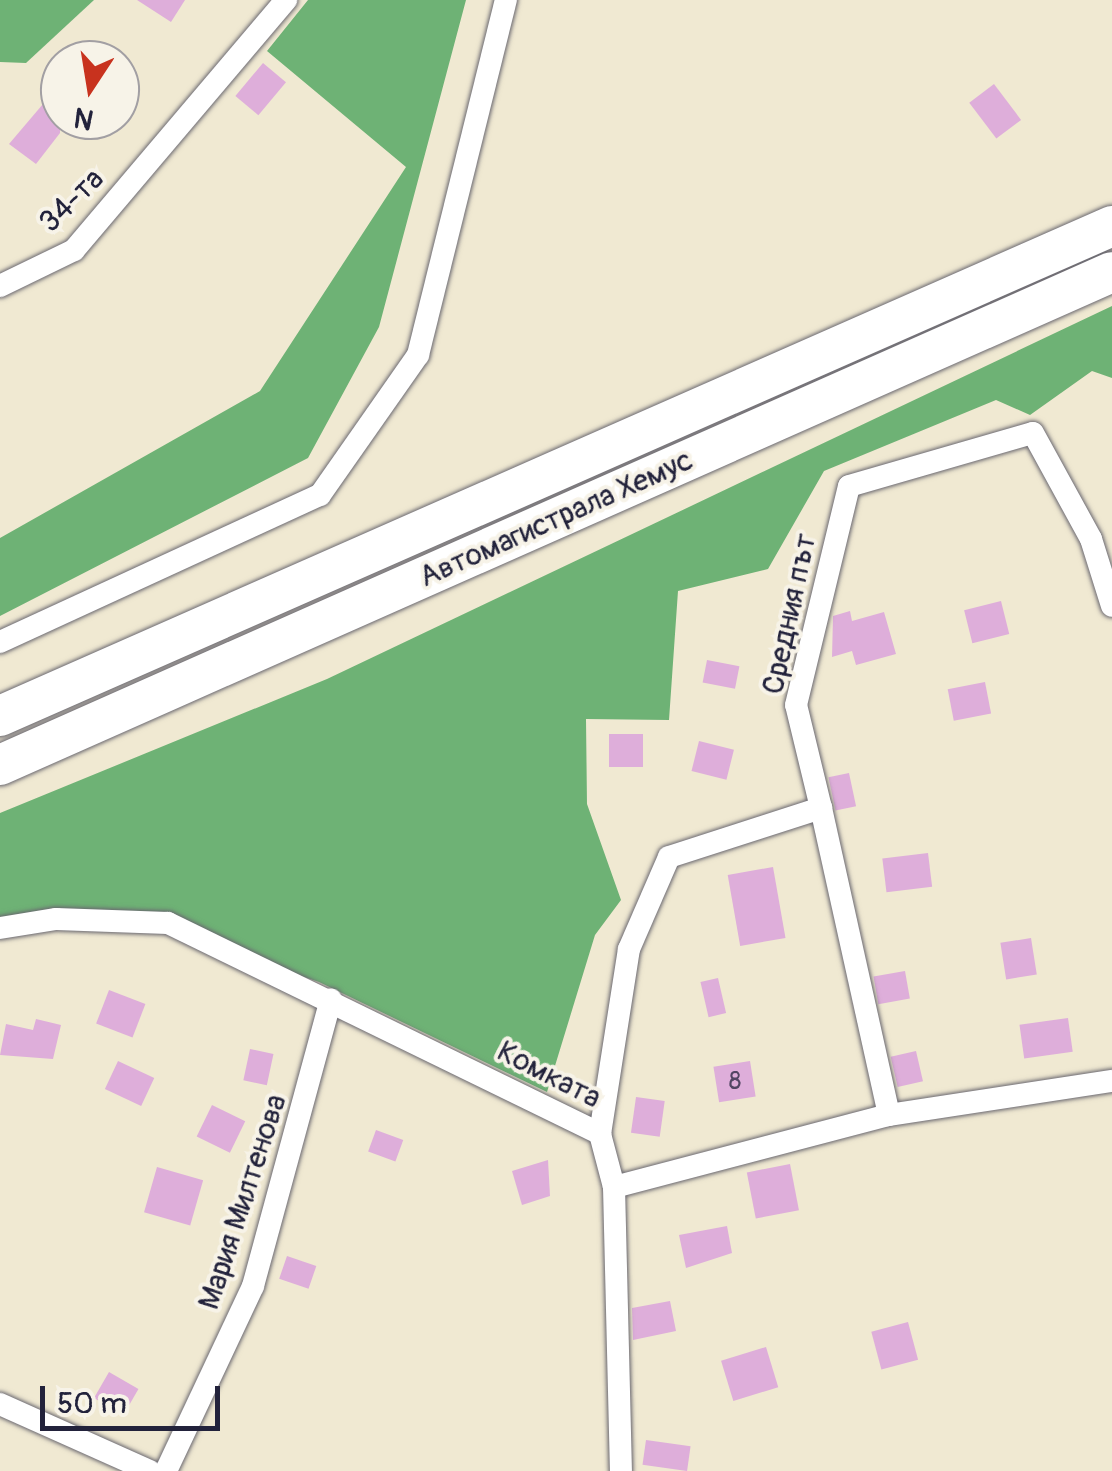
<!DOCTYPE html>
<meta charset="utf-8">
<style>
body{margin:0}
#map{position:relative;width:1112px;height:1471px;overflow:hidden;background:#f0e9d2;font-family:Pangolin,sans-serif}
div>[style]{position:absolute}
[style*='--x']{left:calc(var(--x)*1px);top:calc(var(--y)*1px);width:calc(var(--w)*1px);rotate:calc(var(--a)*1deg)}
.forest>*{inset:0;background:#6eb275}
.building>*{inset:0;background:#deaeda;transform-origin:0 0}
.roads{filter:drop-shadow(0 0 2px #6a6870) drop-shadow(0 0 2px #6a6870)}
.street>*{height:22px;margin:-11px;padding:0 11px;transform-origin:11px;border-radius:11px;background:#fff}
.highway>*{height:40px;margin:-20px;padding:0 20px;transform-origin:20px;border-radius:20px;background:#fff}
span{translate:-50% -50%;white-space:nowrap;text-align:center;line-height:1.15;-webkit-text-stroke:8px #f7f3e8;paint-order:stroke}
.number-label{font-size:25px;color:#514563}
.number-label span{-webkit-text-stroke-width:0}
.street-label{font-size:30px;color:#22223b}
.north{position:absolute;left:40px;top:40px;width:100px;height:100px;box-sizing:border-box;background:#f7f3e8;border:2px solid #a29fa3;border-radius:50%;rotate:192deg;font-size:28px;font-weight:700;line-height:40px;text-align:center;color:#22223b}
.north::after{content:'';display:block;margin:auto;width:35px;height:45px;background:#c8321e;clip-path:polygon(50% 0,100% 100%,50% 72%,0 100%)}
.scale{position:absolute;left:40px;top:1386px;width:180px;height:45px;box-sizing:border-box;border:5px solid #22223b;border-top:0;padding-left:12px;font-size:30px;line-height:35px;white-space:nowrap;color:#22223b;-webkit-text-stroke:8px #f7f3e8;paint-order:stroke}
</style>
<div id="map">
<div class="forest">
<div style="clip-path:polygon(0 0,94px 0,26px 63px,0 62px)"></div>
<div style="clip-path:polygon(308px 0,466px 0,379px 327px,308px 458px,0 616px,0 538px,260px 391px,406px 167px,267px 51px)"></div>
<div style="clip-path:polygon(1112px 306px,1112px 378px,1092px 371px,1030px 415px,996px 400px,824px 471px,768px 569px,678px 591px,669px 720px,586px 719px,587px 804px,621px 900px,595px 935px,547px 1092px,319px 982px,145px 924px,0 925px,0 813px,327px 679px)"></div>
</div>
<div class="building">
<div style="clip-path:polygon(137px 0,185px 0,171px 22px)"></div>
<div style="left:263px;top:63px;width:30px;height:43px;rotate:40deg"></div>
<div style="clip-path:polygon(60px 84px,60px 133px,36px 164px,9px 144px)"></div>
<div style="left:994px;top:84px;width:45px;height:31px;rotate:53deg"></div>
<div style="left:1001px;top:601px;width:34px;height:38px;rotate:76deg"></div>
<div style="clip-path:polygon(850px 611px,852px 621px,884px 612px,896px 654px,856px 665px,852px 651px,832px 657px,833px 616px)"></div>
<div style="left:707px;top:660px;width:33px;height:23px;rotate:11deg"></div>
<div style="left:985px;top:682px;width:32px;height:38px;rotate:79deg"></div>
<div style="left:609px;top:734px;width:34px;height:33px"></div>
<div style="left:699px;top:741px;width:36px;height:31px;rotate:14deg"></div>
<div style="left:849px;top:773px;width:34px;height:21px;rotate:78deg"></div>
<div style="left:928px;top:853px;width:34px;height:46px;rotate:83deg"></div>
<div style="left:773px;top:867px;width:72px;height:46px;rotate:80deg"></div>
<div style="left:1031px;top:938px;width:37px;height:31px;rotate:81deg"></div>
<div style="left:905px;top:971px;width:28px;height:32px;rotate:80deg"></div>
<div style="left:718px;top:978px;width:36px;height:18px;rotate:77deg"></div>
<div style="left:109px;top:990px;width:39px;height:36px;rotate:21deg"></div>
<div style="left:1068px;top:1018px;width:34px;height:49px;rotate:82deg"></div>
<div style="clip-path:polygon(36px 1019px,61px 1025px,53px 1059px,0 1055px,6px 1024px,33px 1030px)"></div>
<div style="left:250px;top:1049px;width:24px;height:32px;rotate:12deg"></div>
<div style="left:916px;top:1051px;width:31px;height:26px;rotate:77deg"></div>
<div style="left:118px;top:1061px;width:40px;height:31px;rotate:25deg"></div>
<div style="left:750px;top:1061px;width:36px;height:37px;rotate:81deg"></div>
<div style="left:636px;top:1097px;width:29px;height:36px;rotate:8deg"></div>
<div style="left:212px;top:1105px;width:37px;height:35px;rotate:26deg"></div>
<div style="left:376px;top:1130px;width:29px;height:23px;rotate:20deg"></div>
<div style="clip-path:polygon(548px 1160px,550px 1196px,522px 1205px,512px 1171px)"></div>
<div style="left:790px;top:1164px;width:47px;height:44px;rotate:79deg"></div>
<div style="left:157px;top:1167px;width:48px;height:47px;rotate:16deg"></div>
<div style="clip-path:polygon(727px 1226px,732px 1253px,686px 1268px,679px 1235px)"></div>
<div style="left:287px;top:1256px;width:31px;height:24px;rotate:19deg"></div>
<div style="clip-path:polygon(670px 1301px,676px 1331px,633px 1340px,632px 1308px)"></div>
<div style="left:908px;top:1322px;width:39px;height:38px;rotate:75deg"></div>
<div style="left:766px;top:1347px;width:42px;height:47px;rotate:73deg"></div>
<div style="left:109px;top:1372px;width:34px;height:30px;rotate:30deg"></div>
<div style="left:646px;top:1440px;width:45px;height:25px;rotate:8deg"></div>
</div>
<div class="roads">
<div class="street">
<div style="--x:0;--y:286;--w:82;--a:-25.9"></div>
<div style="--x:74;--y:250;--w:328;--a:-49.7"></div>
<div style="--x:0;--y:642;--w:352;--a:-24.7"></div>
<div style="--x:320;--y:495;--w:171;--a:-55"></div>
<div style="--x:418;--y:355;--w:366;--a:-76.1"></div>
<div style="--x:821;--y:808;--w:314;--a:77.5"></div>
<div style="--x:0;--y:928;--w:57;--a:-9.1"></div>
<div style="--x:56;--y:919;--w:112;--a:2"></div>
<div style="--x:168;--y:923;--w:481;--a:26"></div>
<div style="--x:600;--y:1134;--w:55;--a:75.2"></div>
<div style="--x:614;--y:1187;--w:284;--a:88.6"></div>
<div style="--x:600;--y:1134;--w:187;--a:-81.1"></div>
<div style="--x:629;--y:949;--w:100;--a:-66.5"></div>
<div style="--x:669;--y:857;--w:160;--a:-17.9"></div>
<div style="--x:821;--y:808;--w:106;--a:-103.6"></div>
<div style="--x:796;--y:705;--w:225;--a:-76.4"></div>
<div style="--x:849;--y:486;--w:191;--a:-16.1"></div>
<div style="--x:1033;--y:433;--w:121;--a:61.3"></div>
<div style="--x:1091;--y:539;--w:70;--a:72.6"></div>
<div style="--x:614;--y:1187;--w:284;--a:-14.7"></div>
<div style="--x:889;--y:1115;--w:226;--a:-8.7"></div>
<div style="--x:0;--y:1404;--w:164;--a:24.1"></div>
<div style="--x:166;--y:1471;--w:204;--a:-64.8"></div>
<div style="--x:253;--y:1286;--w:297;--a:-74.8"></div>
</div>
<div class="highway">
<div style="--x:0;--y:716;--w:1215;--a:-23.78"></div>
<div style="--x:0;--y:765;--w:1216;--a:-23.91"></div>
</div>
</div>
<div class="number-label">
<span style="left:735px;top:1082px">8</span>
</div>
<div class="street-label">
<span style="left:72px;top:201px;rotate:-44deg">34-та</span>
<span style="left:556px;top:519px;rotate:-24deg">Автомагистрала Хемус</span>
<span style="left:790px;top:614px;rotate:-78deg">Средния път</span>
<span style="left:549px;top:1075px;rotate:27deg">Комката</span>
<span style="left:243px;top:1202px;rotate:-72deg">Мария Милтенова</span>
</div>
<div class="north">N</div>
<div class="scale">50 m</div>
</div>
